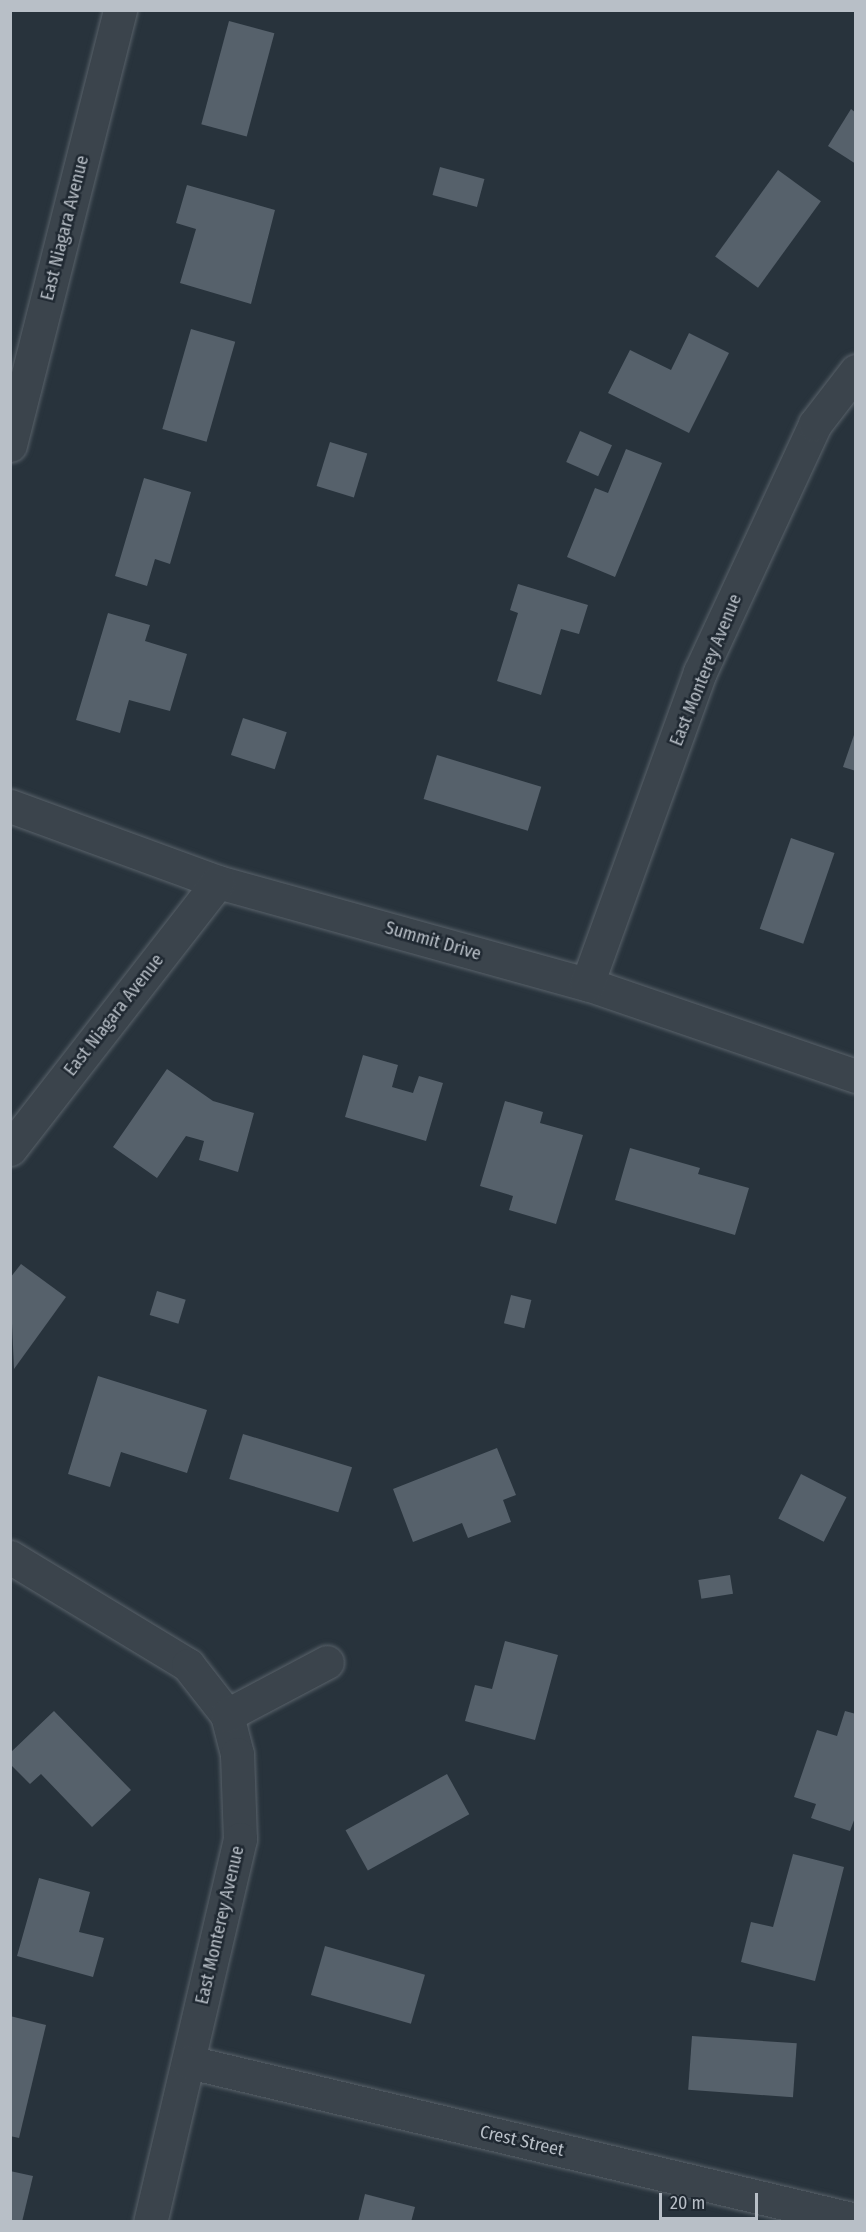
<!DOCTYPE html>
<style>
body{margin:0}
#map{position:relative;width:866px;height:2232px;overflow:hidden;background:#28333c;font-family:"Fira Sans Condensed",sans-serif}
div>[style]{position:absolute}
[style*='--x']{left:calc(var(--x)*1px);top:calc(var(--y)*1px);width:calc(var(--w)*1px);rotate:calc(var(--a)*1deg)}
.building>*{inset:0;background:#56616b;transform-origin:0 0}
.roads{filter:drop-shadow(0 0 2px #59626a) drop-shadow(0 0 2px #59626a)}
.minor>*{height:33px;margin:-16.5px;padding:0 16.5px;transform-origin:16.5px;border-radius:16.5px;background:#3b444c}
span{translate:-50% -50%;white-space:nowrap;text-align:center;line-height:1.15;-webkit-text-stroke:5px #202932;paint-order:stroke}
.street-label{font-size:18px;color:#b8bfc7}
.frame{position:absolute;inset:0;border:12px solid #b8bfc7;pointer-events:none}
.scale{position:absolute;left:659px;top:2193px;width:99px;height:27px;box-sizing:border-box;border:3px solid #b8bfc7;border-top:0;padding-left:8px;font-size:18px;line-height:21px;white-space:nowrap;color:#b8bfc7;-webkit-text-stroke:4px #202932;paint-order:stroke}
</style>
<div id="map">
<div class="building">
<div style="left:229px;top:21px;width:47px;height:107px;rotate:15deg"></div>
<div style="clip-path:polygon(851px 109px,856px 113px,856px 164px,828px 146px)"></div>
<div style="left:440px;top:167px;width:46px;height:29px;rotate:15deg"></div>
<div style="left:778px;top:170px;width:53px;height:107px;rotate:36deg"></div>
<div style="clip-path:polygon(187px 185px,275px 210px,251px 304px,180px 283px,196px 229px,176px 223px)"></div>
<div style="left:191px;top:329px;width:46px;height:104px;rotate:16deg"></div>
<div style="clip-path:polygon(689px 333px,729px 353px,689px 433px,608px 393px,630px 350px,671px 370px)"></div>
<div style="left:580px;top:431px;width:35px;height:34px;rotate:24deg"></div>
<div style="left:330px;top:442px;width:39px;height:46px;rotate:17deg"></div>
<div style="clip-path:polygon(626px 449px,662px 463px,615px 577px,567px 557px,595px 488px,608px 493px)"></div>
<div style="clip-path:polygon(144px 478px,191px 492px,170px 564px,155px 559px,147px 586px,115px 576px)"></div>
<div style="clip-path:polygon(518px 584px,588px 605px,579px 634px,561px 629px,541px 695px,497px 681px,518px 613px,510px 610px)"></div>
<div style="clip-path:polygon(108px 613px,150px 625px,145px 641px,187px 654px,170px 711px,129px 700px,120px 733px,76px 720px)"></div>
<div style="left:243px;top:718px;width:46px;height:39px;rotate:18deg"></div>
<div style="clip-path:polygon(855px 732px,856px 732px,856px 771px,843px 767px)"></div>
<div style="left:437px;top:755px;width:109px;height:46px;rotate:17deg"></div>
<div style="left:791px;top:838px;width:46px;height:96px;rotate:19deg"></div>
<div style="clip-path:polygon(363px 1055px,398px 1065px,392px 1087px,413px 1093px,419px 1076px,443px 1083px,426px 1141px,345px 1117px)"></div>
<div style="clip-path:polygon(167px 1069px,213px 1101px,254px 1113px,238px 1172px,199px 1160px,204px 1141px,186px 1136px,157px 1178px,113px 1147px)"></div>
<div style="clip-path:polygon(505px 1101px,543px 1112px,540px 1123px,583px 1135px,556px 1224px,509px 1210px,513px 1196px,480px 1186px)"></div>
<div style="clip-path:polygon(630px 1148px,700px 1168px,698px 1174px,749px 1188px,735px 1235px,615px 1200px)"></div>
<div style="clip-path:polygon(21px 1264px,66px 1297px,14px 1369px,10px 1278px)"></div>
<div style="left:157px;top:1291px;width:30px;height:25px;rotate:17deg"></div>
<div style="left:511px;top:1295px;width:21px;height:29px;rotate:14deg"></div>
<div style="clip-path:polygon(98px 1376px,207px 1410px,187px 1473px,121px 1452px,110px 1487px,68px 1474px)"></div>
<div style="left:243px;top:1434px;width:114px;height:47px;rotate:17deg"></div>
<div style="clip-path:polygon(497px 1448px,516px 1495px,503px 1500px,511px 1522px,468px 1538px,462px 1523px,413px 1542px,393px 1489px)"></div>
<div style="left:801px;top:1474px;width:51px;height:50px;rotate:27deg"></div>
<div style="left:730px;top:1575px;width:19px;height:32px;rotate:81deg"></div>
<div style="clip-path:polygon(505px 1641px,558px 1655px,535px 1740px,465px 1721px,475px 1685px,492px 1689px)"></div>
<div style="clip-path:polygon(54px 1711px,131px 1790px,92px 1827px,41px 1774px,30px 1784px,10px 1764px,10px 1753px)"></div>
<div style="clip-path:polygon(845px 1711px,856px 1714px,856px 1815px,850px 1831px,811px 1818px,816px 1804px,794px 1797px,817px 1730px,837px 1736px)"></div>
<div style="left:447px;top:1774px;width:46px;height:116px;rotate:61deg"></div>
<div style="clip-path:polygon(793px 1854px,844px 1867px,815px 1981px,741px 1962px,751px 1922px,773px 1927px)"></div>
<div style="clip-path:polygon(39px 1878px,90px 1892px,79px 1932px,104px 1938px,93px 1977px,17px 1956px)"></div>
<div style="left:325px;top:1946px;width:104px;height:51px;rotate:16deg"></div>
<div style="clip-path:polygon(10px 2016px,46px 2025px,19px 2138px,10px 2136px)"></div>
<div style="left:692px;top:2036px;width:105px;height:54px;rotate:4deg"></div>
<div style="clip-path:polygon(10px 2171px,33px 2176px,22px 2222px,10px 2222px)"></div>
<div style="clip-path:polygon(365px 2194px,415px 2207px,411px 2222px,358px 2222px)"></div>
</div>
<div class="roads">
<div class="minor">
<div style="--x:10;--y:445;--w:449;--a:-75.8"></div>
<div style="--x:10;--y:806;--w:221;--a:20.1"></div>
<div style="--x:218;--y:882;--w:383;--a:15.5"></div>
<div style="--x:587;--y:984;--w:284;--a:18.9"></div>
<div style="--x:587;--y:984;--w:332;--a:-70.1"></div>
<div style="--x:700;--y:672;--w:273;--a:-65.1"></div>
<div style="--x:815;--y:424;--w:67;--a:-52.3"></div>
<div style="--x:10;--y:1149;--w:338;--a:-52.1"></div>
<div style="--x:10;--y:1557;--w:208;--a:31.2"></div>
<div style="--x:188;--y:1665;--w:63;--a:52"></div>
<div style="--x:227;--y:1715;--w:40;--a:75.6"></div>
<div style="--x:237;--y:1754;--w:85;--a:88"></div>
<div style="--x:240;--y:1839;--w:393;--a:103.2"></div>
<div style="--x:227;--y:1715;--w:113;--a:-27.9"></div>
<div style="--x:189;--y:2062;--w:685;--a:13.33"></div>
</div>
</div>
<div class="street-label">
<span style="left:65px;top:228px;rotate:-76deg">East Niagara Avenue</span>
<span style="left:706px;top:670px;rotate:-68deg">East Monterey Avenue</span>
<span style="left:433px;top:941px;rotate:16deg">Summit Drive</span>
<span style="left:114px;top:1015px;rotate:-52deg">East Niagara Avenue</span>
<span style="left:220px;top:1925px;rotate:-77deg">East Monterey Avenue</span>
<span style="left:522px;top:2141px;rotate:13deg">Crest Street</span>
</div>
<div class="frame"></div>
<div class="scale">20 m</div>
</div>
